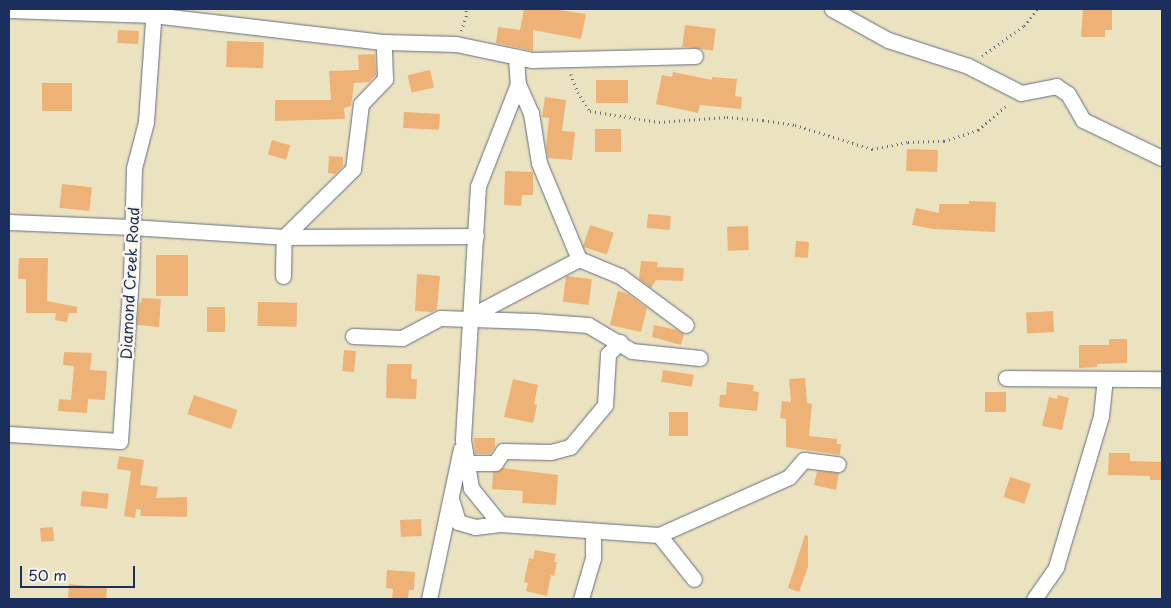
<!DOCTYPE html>
<style>
body{margin:0}
#map{position:relative;width:1171px;height:608px;overflow:hidden;background:#ebe2c0;font-family:"Playpen Sans",sans-serif}
div>[style]{position:absolute}
[style*='--x']{left:calc(var(--x)*1px);top:calc(var(--y)*1px);width:calc(var(--w)*1px);rotate:calc(var(--a)*1deg)}
.building>*{inset:0;background:#eeb276;transform-origin:0 0}
.path>*{height:2.5px;margin-top:-1.25px;transform-origin:0;background:repeating-linear-gradient(90deg,#646e80 0 1px,transparent 0 5px)}
.roads{filter:drop-shadow(0 0 1px #646e80) drop-shadow(0 0 1px #646e80)}
.street>*{height:15px;margin:-7.5px;padding:0 7.5px;transform-origin:7.5px;border-radius:7.5px;background:#fff}
span{translate:-50% -50%;white-space:nowrap;text-align:center;line-height:1.15;-webkit-text-stroke:5px #fbf7ec;paint-order:stroke}
.street-label{font-size:15px;color:#1b2f5e}
.frame{position:absolute;inset:0;border:10px solid #1b2f5e;pointer-events:none}
.scale{position:absolute;left:20px;top:566px;width:115px;height:22px;box-sizing:border-box;border:2px solid #1b2f5e;border-top:0;padding-left:6px;font-size:15px;line-height:18px;white-space:nowrap;color:#1b2f5e;-webkit-text-stroke:4px #fbf7ec;paint-order:stroke}
</style>
<div id="map">
<div class="building">
<div style="clip-path:polygon(524px 9px,553px 9px,586px 14px,581px 39px,533px 30px,533px 51px,496px 43px,498px 27px,520px 30px)"></div>
<div style="clip-path:polygon(1083px 9px,1112px 9px,1112px 30px,1105px 30px,1105px 37px,1081px 37px)"></div>
<div style="left:685px;top:25px;width:31px;height:22px;rotate:7deg"></div>
<div style="left:118px;top:30px;width:21px;height:13px;rotate:3deg"></div>
<div style="left:227px;top:41px;width:37px;height:26px;rotate:2deg"></div>
<div style="clip-path:polygon(375px 54px,376px 75px,369px 82px,354px 83px,351px 106px,344px 108px,345px 119px,275px 121px,275px 100px,331px 100px,329px 71px,359px 70px,358px 55px)"></div>
<div style="left:430px;top:70px;width:18px;height:23px;rotate:77deg"></div>
<div style="clip-path:polygon(673px 72px,712px 80px,712px 77px,737px 79px,735px 96px,742px 97px,741px 109px,700px 105px,698px 113px,656px 104px,662px 75px,672px 77px)"></div>
<div style="left:596px;top:80px;width:32px;height:23px"></div>
<div style="left:42px;top:83px;width:30px;height:28px"></div>
<div style="clip-path:polygon(545px 97px,566px 100px,562px 131px,575px 132px,572px 160px,548px 158px,546px 147px,549px 118px,542px 117px)"></div>
<div style="left:404px;top:112px;width:36px;height:16px;rotate:3deg"></div>
<div style="left:595px;top:129px;width:26px;height:23px"></div>
<div style="left:272px;top:140px;width:19px;height:15px;rotate:16deg"></div>
<div style="left:907px;top:149px;width:31px;height:22px;rotate:2deg"></div>
<div style="clip-path:polygon(329px 156px,343px 157px,343px 166px,335px 174px,328px 173px)"></div>
<div style="clip-path:polygon(505px 171px,533px 172px,533px 195px,522px 195px,521px 206px,504px 205px)"></div>
<div style="left:62px;top:184px;width:30px;height:24px;rotate:6deg"></div>
<div style="clip-path:polygon(969px 201px,996px 202px,995px 232px,933px 229px,912px 225px,916px 208px,939px 213px,939px 204px,969px 204px)"></div>
<div style="left:648px;top:214px;width:23px;height:14px;rotate:5deg"></div>
<div style="left:590px;top:225px;width:25px;height:23px;rotate:18deg"></div>
<div style="left:748px;top:226px;width:24px;height:21px;rotate:88deg"></div>
<div style="left:796px;top:241px;width:13px;height:16px;rotate:4deg"></div>
<div style="left:156px;top:255px;width:32px;height:41px"></div>
<div style="clip-path:polygon(19px 258px,48px 258px,47px 301px,77px 307px,77px 313px,69px 313px,67px 322px,55px 320px,56px 313px,26px 313px,26px 279px,18px 279px)"></div>
<div style="clip-path:polygon(641px 261px,658px 262px,657px 267px,684px 268px,683px 281px,656px 280px,651px 288px,639px 279px)"></div>
<div style="clip-path:polygon(417px 274px,440px 276px,437px 309px,432px 312px,415px 311px)"></div>
<div style="left:566px;top:276px;width:26px;height:26px;rotate:7deg"></div>
<div style="clip-path:polygon(618px 291px,628px 294px,647px 308px,641px 332px,610px 325px)"></div>
<div style="clip-path:polygon(142px 298px,161px 299px,159px 327px,137px 325px,139px 303px,141px 303px)"></div>
<div style="left:258px;top:302px;width:39px;height:24px;rotate:1deg"></div>
<div style="left:207px;top:307px;width:18px;height:25px"></div>
<div style="left:1053px;top:311px;width:21px;height:27px;rotate:87deg"></div>
<div style="clip-path:polygon(654px 325px,677px 330px,684px 334px,681px 345px,652px 337px)"></div>
<div style="clip-path:polygon(1109px 339px,1127px 339px,1127px 363px,1097px 364px,1097px 367px,1079px 368px,1079px 345px,1109px 345px)"></div>
<div style="left:344px;top:350px;width:12px;height:21px;rotate:5deg"></div>
<div style="clip-path:polygon(64px 352px,92px 353px,90px 370px,107px 371px,105px 400px,88px 399px,87px 413px,58px 411px,59px 399px,71px 400px,74px 366px,63px 365px)"></div>
<div style="clip-path:polygon(387px 364px,412px 364px,411px 379px,417px 379px,416px 399px,386px 398px)"></div>
<div style="left:663px;top:370px;width:31px;height:12px;rotate:9deg"></div>
<div style="clip-path:polygon(805px 378px,807px 403px,812px 404px,809px 436px,837px 439px,837px 444px,841px 444px,840px 455px,786px 447px,786px 419px,780px 418px,782px 401px,791px 402px,789px 379px)"></div>
<div style="clip-path:polygon(513px 379px,538px 385px,534px 404px,537px 405px,533px 423px,504px 417px)"></div>
<div style="clip-path:polygon(727px 382px,754px 385px,753px 391px,759px 392px,757px 411px,719px 407px,720px 395px,726px 395px)"></div>
<div style="left:1006px;top:392px;width:20px;height:21px;rotate:90deg"></div>
<div style="left:194px;top:395px;width:46px;height:20px;rotate:19deg"></div>
<div style="clip-path:polygon(1058px 395px,1069px 398px,1062px 430px,1042px 426px,1049px 397px,1057px 399px)"></div>
<div style="left:669px;top:412px;width:19px;height:24px"></div>
<div style="clip-path:polygon(474px 438px,495px 438px,495px 447px,490px 454px,475px 454px)"></div>
<div style="clip-path:polygon(1109px 453px,1130px 453px,1130px 461px,1162px 462px,1162px 480px,1150px 480px,1150px 476px,1108px 475px)"></div>
<div style="clip-path:polygon(119px 456px,144px 460px,140px 485px,158px 487px,156px 498px,187px 497px,187px 517px,140px 516px,141px 510px,136px 509px,135px 518px,124px 516px,131px 471px,117px 469px)"></div>
<div style="clip-path:polygon(503px 468px,558px 475px,556px 505px,522px 503px,523px 491px,492px 489px,493px 472px)"></div>
<div style="clip-path:polygon(817px 471px,839px 473px,836px 490px,814px 485px)"></div>
<div style="left:1010px;top:477px;width:22px;height:21px;rotate:18deg"></div>
<div style="left:82px;top:491px;width:27px;height:15px;rotate:6deg"></div>
<div style="left:421px;top:519px;width:17px;height:21px;rotate:87deg"></div>
<div style="left:53px;top:527px;width:14px;height:13px;rotate:86deg"></div>
<div style="clip-path:polygon(805px 535px,808px 536px,808px 567px,799px 592px,788px 588px)"></div>
<div style="clip-path:polygon(535px 550px,556px 554px,554px 562px,557px 562px,554px 576px,551px 575px,547px 596px,526px 591px,528px 583px,524px 582px,529px 558px,533px 559px)"></div>
<div style="clip-path:polygon(387px 570px,415px 572px,414px 590px,409px 590px,408px 599px,392px 599px,393px 589px,386px 588px)"></div>
<div style="clip-path:polygon(69px 584px,107px 588px,106px 599px,68px 599px)"></div>
</div>
<div class="path">
<div style="--x:461;--y:31;--w:15;--a:-70"></div>
<div style="--x:466;--y:17;--w:8;--a:-90"></div>
<div style="--x:982;--y:56;--w:52;--a:-35.5"></div>
<div style="--x:1024;--y:26;--w:22;--a:-51"></div>
<div style="--x:571;--y:74;--w:19;--a:69"></div>
<div style="--x:578;--y:92;--w:22;--a:58"></div>
<div style="--x:590;--y:111;--w:70;--a:9.1"></div>
<div style="--x:659;--y:122;--w:68;--a:-4.2"></div>
<div style="--x:727;--y:117;--w:36;--a:5"></div>
<div style="--x:763;--y:120;--w:32;--a:9"></div>
<div style="--x:795;--y:125;--w:81;--a:17.3"></div>
<div style="--x:872;--y:149;--w:37;--a:-11"></div>
<div style="--x:908;--y:142;--w:36;--a:-2"></div>
<div style="--x:944;--y:141;--w:36;--a:-18"></div>
<div style="--x:978;--y:130;--w:40;--a:-41"></div>
</div>
<div class="roads">
<div class="street">
<div style="--x:832;--y:9;--w:64;--a:29"></div>
<div style="--x:888;--y:40;--w:84;--a:18"></div>
<div style="--x:968;--y:66;--w:59;--a:27"></div>
<div style="--x:1021;--y:93;--w:36;--a:-11"></div>
<div style="--x:1056;--y:86;--w:14;--a:34"></div>
<div style="--x:1068;--y:94;--w:30;--a:60"></div>
<div style="--x:1083;--y:120;--w:88;--a:25.7"></div>
<div style="--x:9;--y:10;--w:144;--a:2"></div>
<div style="--x:153;--y:15;--w:233;--a:6.7"></div>
<div style="--x:384;--y:42;--w:72;--a:1.6"></div>
<div style="--x:456;--y:44;--w:78;--a:11.9"></div>
<div style="--x:532;--y:60;--w:163;--a:-1.4"></div>
<div style="--x:516;--y:58;--w:26;--a:86"></div>
<div style="--x:518;--y:84;--w:32;--a:66"></div>
<div style="--x:531;--y:113;--w:51;--a:80.9"></div>
<div style="--x:539;--y:163;--w:104;--a:67.4"></div>
<div style="--x:518;--y:84;--w:110;--a:111.4"></div>
<div style="--x:478;--y:186;--w:254;--a:93.4"></div>
<div style="--x:463;--y:440;--w:49;--a:80.5"></div>
<div style="--x:471;--y:488;--w:46;--a:51.1"></div>
<div style="--x:500;--y:524;--w:159;--a:4"></div>
<div style="--x:659;--y:535;--w:56;--a:51.5"></div>
<div style="--x:9;--y:222;--w:122;--a:2.3"></div>
<div style="--x:131;--y:227;--w:153;--a:3.7"></div>
<div style="--x:284;--y:237;--w:97;--a:-44.6"></div>
<div style="--x:353;--y:169;--w:65;--a:-83"></div>
<div style="--x:361;--y:104;--w:35;--a:-46"></div>
<div style="--x:385;--y:79;--w:37;--a:-92"></div>
<div style="--x:283;--y:276;--w:39;--a:-89"></div>
<div style="--x:284;--y:237;--w:192;--a:-0.3"></div>
<div style="--x:469;--y:317;--w:124;--a:-27.8"></div>
<div style="--x:579;--y:259;--w:44;--a:22.5"></div>
<div style="--x:620;--y:276;--w:82;--a:36.6"></div>
<div style="--x:353;--y:336;--w:49;--a:2.3"></div>
<div style="--x:402;--y:338;--w:43;--a:-27.8"></div>
<div style="--x:440;--y:318;--w:94;--a:1.8"></div>
<div style="--x:534;--y:321;--w:54;--a:4.2"></div>
<div style="--x:588;--y:325;--w:51;--a:30.6"></div>
<div style="--x:632;--y:351;--w:68;--a:5.9"></div>
<div style="--x:1006;--y:378;--w:156;--a:0.4"></div>
<div style="--x:9;--y:434;--w:111;--a:3.6"></div>
<div style="--x:120;--y:441;--w:164;--a:-86.2"></div>
<div style="--x:131;--y:277;--w:109;--a:-88.4"></div>
<div style="--x:134;--y:168;--w:48;--a:-75.4"></div>
<div style="--x:146;--y:122;--w:113;--a:-86"></div>
<div style="--x:467;--y:463;--w:28;--a:0"></div>
<div style="--x:495;--y:463;--w:14;--a:-56"></div>
<div style="--x:503;--y:451;--w:48;--a:1.2"></div>
<div style="--x:551;--y:452;--w:20;--a:-15"></div>
<div style="--x:570;--y:447;--w:55;--a:-50.2"></div>
<div style="--x:605;--y:405;--w:51;--a:-86.6"></div>
<div style="--x:608;--y:354;--w:17;--a:-45"></div>
<div style="--x:452;--y:502;--w:21;--a:73"></div>
<div style="--x:458;--y:522;--w:18;--a:16"></div>
<div style="--x:475;--y:527;--w:25;--a:-7"></div>
<div style="--x:659;--y:535;--w:142;--a:-24"></div>
<div style="--x:789;--y:477;--w:23;--a:-49"></div>
<div style="--x:804;--y:460;--w:34;--a:7"></div>
<div style="--x:429;--y:599;--w:153;--a:-78"></div>
<div style="--x:581;--y:599;--w:43;--a:-73.7"></div>
<div style="--x:593;--y:558;--w:27;--a:-90"></div>
<div style="--x:1034;--y:599;--w:39;--a:-55"></div>
<div style="--x:1056;--y:567;--w:158;--a:-73.4"></div>
<div style="--x:1101;--y:416;--w:37;--a:-84"></div>
</div>
</div>
<div class="street-label">
<span style="left:129px;top:283px;rotate:-87deg">Diamond Creek Road</span>
</div>
<div class="frame"></div>
<div class="scale">50 m</div>
</div>
